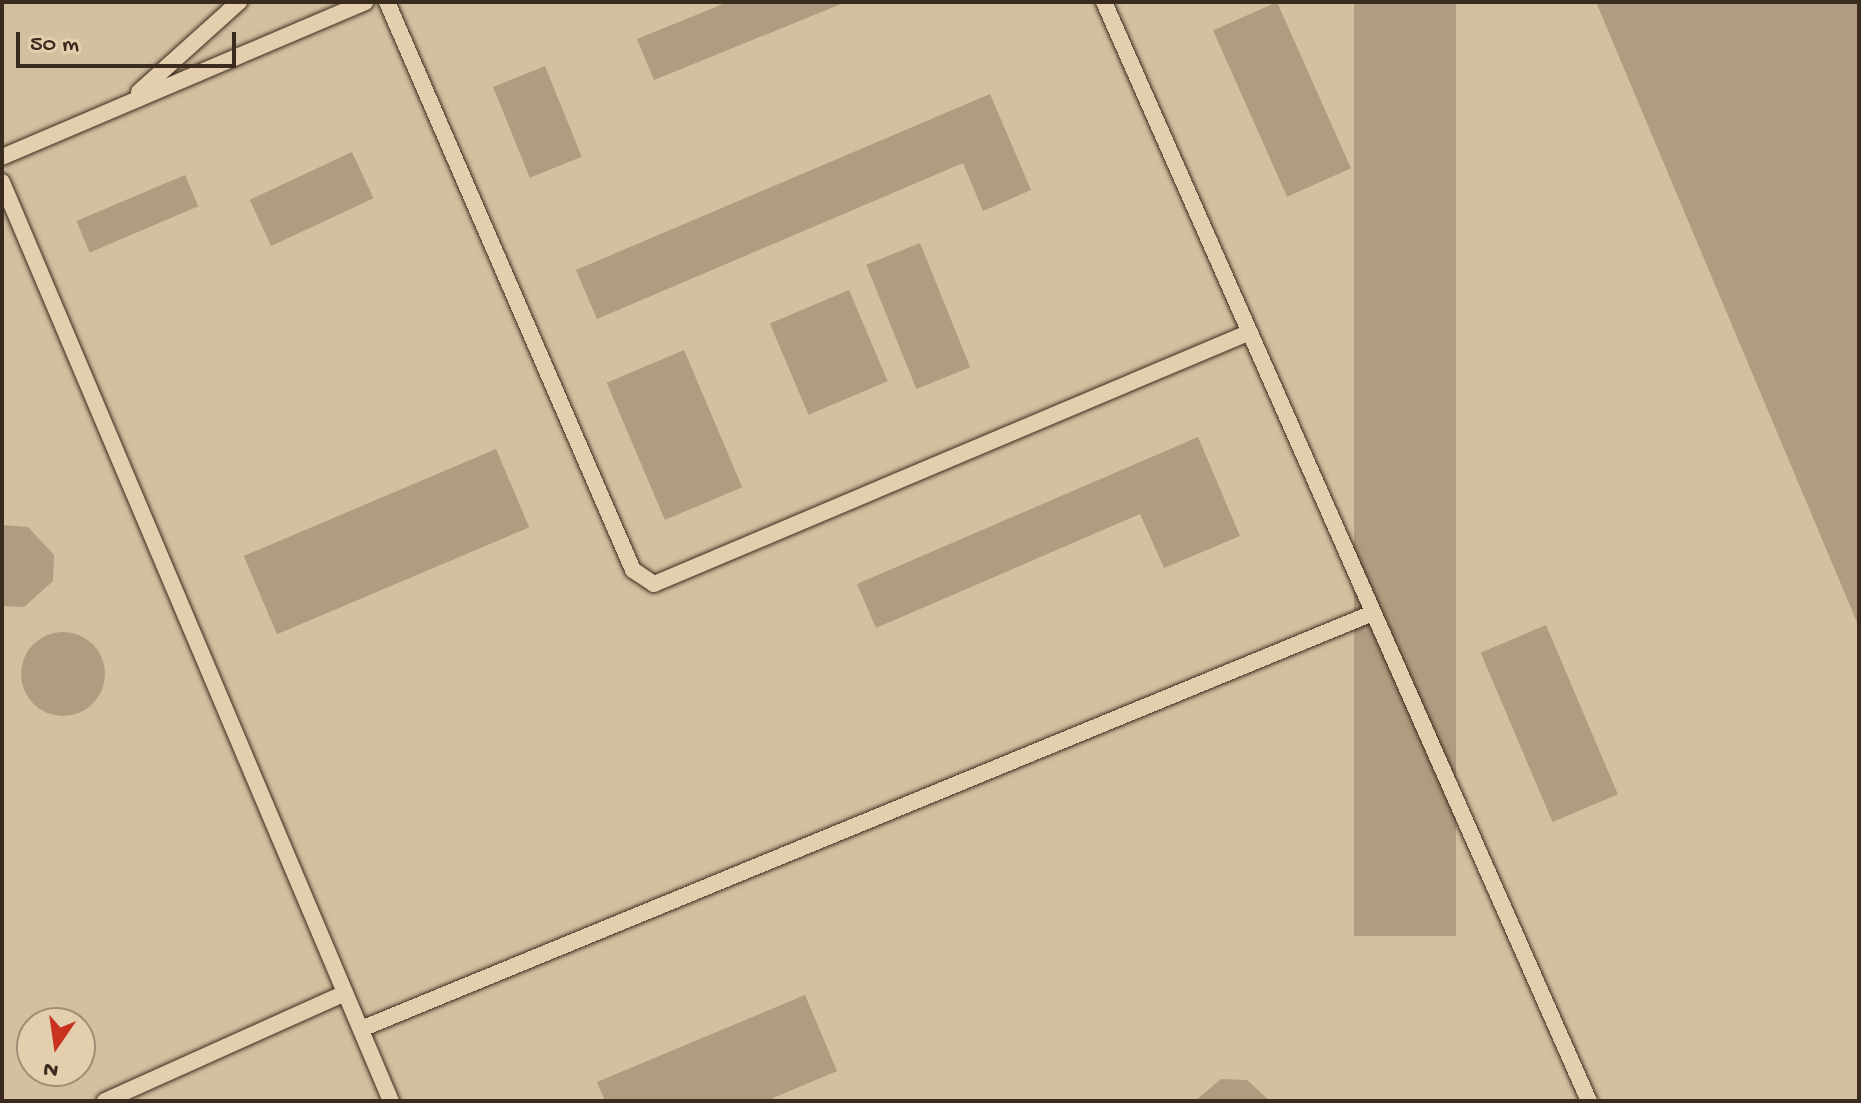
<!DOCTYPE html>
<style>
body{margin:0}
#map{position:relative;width:1861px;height:1103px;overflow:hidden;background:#e3cfae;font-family:"Gochi Hand",sans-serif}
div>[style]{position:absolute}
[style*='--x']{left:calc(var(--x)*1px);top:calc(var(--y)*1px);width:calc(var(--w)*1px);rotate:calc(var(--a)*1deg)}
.built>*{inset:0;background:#d3c0a0}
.building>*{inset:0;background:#af9c81;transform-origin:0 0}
.round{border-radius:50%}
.roads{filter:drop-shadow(0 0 2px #3b2a1e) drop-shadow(0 0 2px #3b2a1e)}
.lane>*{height:16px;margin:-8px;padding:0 8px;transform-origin:8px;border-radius:8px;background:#e3cfae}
span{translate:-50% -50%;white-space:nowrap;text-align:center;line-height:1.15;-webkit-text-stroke:6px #e3cfae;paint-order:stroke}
.frame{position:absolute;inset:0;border:4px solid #3b2a1e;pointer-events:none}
.north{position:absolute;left:16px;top:1007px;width:80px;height:80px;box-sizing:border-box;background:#e3cfae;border:2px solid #a08d74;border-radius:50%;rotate:193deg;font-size:22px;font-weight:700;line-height:32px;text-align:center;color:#3b2a1e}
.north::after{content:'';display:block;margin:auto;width:28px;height:36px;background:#c8321e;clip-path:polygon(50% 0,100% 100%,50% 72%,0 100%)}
.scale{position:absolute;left:16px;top:32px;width:220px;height:36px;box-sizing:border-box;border:4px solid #3b2a1e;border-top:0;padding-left:10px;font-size:24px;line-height:28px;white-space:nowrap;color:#3b2a1e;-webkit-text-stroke:6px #e3cfae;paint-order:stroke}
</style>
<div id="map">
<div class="built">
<div style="clip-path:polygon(evenodd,2px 2px,1859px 2px,1859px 1101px,2px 1101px,2px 2px,32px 1023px,80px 1023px,80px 1071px,32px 1071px,32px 1023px)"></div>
</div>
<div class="building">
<div style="clip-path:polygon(728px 2px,846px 2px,654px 80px,637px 39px)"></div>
<div style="left:1277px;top:2px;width:182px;height:70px;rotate:66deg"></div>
<div style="left:1354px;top:2px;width:102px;height:934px"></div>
<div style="clip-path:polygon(1596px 2px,1859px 2px,1859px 627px)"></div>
<div style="left:545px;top:66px;width:98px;height:56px;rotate:68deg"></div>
<div style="clip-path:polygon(990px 94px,1031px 190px,983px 211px,963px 163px,597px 319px,576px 270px)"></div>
<div style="left:352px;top:152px;width:51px;height:113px;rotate:65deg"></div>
<div style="left:185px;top:175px;width:34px;height:118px;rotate:67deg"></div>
<div style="left:920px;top:243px;width:134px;height:58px;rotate:68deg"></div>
<div style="left:849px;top:290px;width:99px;height:86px;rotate:67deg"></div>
<div style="left:684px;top:350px;width:149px;height:84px;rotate:67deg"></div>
<div style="clip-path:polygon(1198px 437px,1240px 536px,1164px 568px,1140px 514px,876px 628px,857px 584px)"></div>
<div style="left:496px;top:449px;width:85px;height:274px;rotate:67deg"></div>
<div style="clip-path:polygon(2px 525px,28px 527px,54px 555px,53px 581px,24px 607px,2px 606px)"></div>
<div style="left:1546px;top:625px;width:184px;height:71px;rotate:67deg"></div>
<div class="round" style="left:21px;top:632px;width:84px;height:84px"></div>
<div style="clip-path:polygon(805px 995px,837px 1071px,766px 1101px,605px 1101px,597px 1082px)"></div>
<div style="clip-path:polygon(1221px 1079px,1247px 1080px,1270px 1101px,1195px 1101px)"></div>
</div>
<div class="roads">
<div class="lane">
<div style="--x:387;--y:2;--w:619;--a:66.58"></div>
<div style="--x:633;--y:570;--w:25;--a:34"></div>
<div style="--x:654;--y:584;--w:647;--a:-22.92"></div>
<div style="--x:1104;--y:2;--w:1201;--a:66.19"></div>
<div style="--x:139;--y:92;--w:135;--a:-42"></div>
<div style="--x:2;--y:157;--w:395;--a:-23.1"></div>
<div style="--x:2;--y:182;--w:998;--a:67.06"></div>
<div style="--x:361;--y:1029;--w:1094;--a:-22.35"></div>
<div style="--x:105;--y:1101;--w:263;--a:-24.2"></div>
</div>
</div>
<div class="frame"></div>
<div class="north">N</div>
<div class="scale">50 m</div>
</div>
